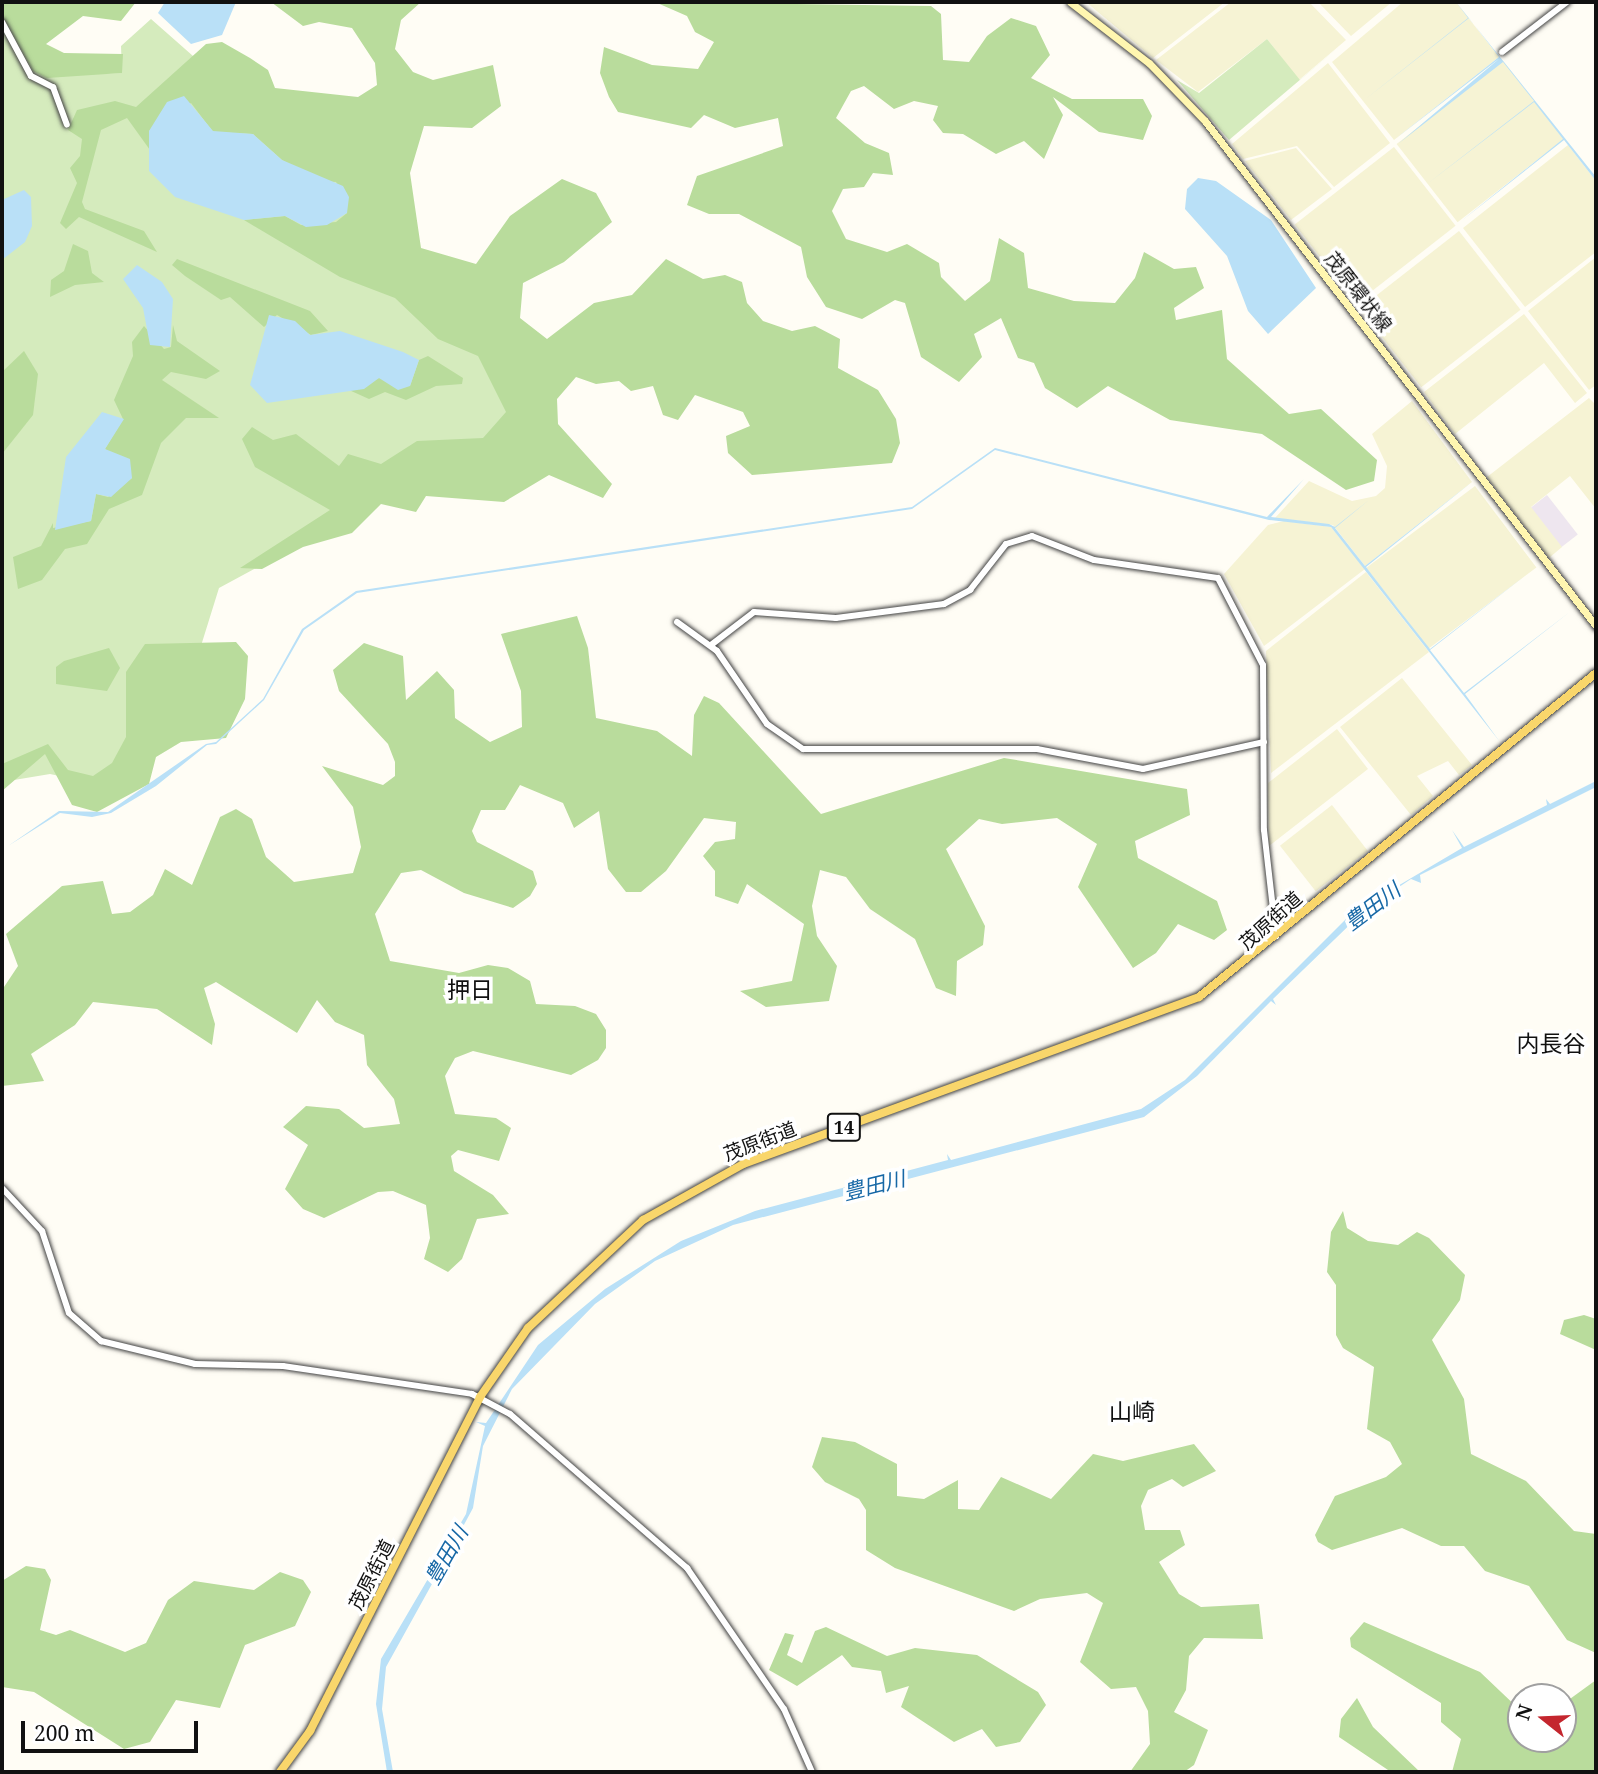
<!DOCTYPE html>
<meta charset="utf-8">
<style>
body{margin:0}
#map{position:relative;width:1598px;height:1774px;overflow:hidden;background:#fffdf5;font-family:"Noto Serif","Noto Sans JP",serif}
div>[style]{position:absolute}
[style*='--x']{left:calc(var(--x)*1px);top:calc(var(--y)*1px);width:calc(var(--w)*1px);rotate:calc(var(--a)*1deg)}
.industrial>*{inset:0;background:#eee6ef;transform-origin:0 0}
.farmland>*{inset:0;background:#f6f3d4;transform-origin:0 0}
.green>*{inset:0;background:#d5ebbd}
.forest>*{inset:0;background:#b9dc9c}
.water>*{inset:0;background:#b9e0f7}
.roads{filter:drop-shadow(0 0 2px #444) drop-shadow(0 0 2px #444)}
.tertiary>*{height:6px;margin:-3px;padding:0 3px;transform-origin:3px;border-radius:3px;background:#fff}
.secondary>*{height:7px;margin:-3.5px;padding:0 3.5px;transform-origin:3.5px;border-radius:3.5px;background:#fff6b0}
.primary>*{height:8px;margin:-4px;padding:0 4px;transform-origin:4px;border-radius:4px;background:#f9d66b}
span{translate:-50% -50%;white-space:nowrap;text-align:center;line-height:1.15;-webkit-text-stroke:7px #fff;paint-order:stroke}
.shield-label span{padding:2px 5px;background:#fff;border:2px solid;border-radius:5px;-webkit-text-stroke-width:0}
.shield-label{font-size:18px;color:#111;font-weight:700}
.street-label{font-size:19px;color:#111}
.water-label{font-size:21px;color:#1768a6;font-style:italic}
.quarter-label{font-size:23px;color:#111}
.frame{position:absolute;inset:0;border:4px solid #111;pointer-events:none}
.north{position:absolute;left:1507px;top:1683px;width:70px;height:70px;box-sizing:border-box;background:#fff;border:2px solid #a0a0a0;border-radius:50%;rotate:288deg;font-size:19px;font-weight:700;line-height:28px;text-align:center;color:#111}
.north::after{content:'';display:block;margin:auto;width:24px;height:32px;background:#c4262e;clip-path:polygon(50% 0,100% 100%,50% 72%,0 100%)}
.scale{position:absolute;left:21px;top:1721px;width:177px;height:32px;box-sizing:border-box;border:4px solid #111;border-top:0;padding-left:9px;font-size:21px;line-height:24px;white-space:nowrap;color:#111;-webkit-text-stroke:5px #fff;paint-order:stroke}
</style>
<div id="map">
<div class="industrial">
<div style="left:1547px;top:495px;width:50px;height:21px;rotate:52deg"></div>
</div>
<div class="farmland">
<div style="clip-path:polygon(1086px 2px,1225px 2px,1153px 58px)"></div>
<div style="clip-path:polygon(1231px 2px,1309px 2px,1346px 40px,1299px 80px,1267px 39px,1198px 92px,1156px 60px)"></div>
<div style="clip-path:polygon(1318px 2px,1392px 2px,1351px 36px)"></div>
<div style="clip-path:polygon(1403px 2px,1456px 2px,1499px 57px,1394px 140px,1332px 62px)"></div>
<div style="left:1503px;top:61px;width:99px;height:135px;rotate:52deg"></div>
<div style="clip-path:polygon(1328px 63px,1390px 143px,1334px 187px,1297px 146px,1243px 159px,1232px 144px)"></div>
<div style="clip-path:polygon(1568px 145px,1596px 181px,1596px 252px,1525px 307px,1463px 228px)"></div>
<div style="left:1394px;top:147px;width:100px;height:126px;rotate:52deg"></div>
<div style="clip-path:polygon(1296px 148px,1332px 189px,1291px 220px,1245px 161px)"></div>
<div style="left:1459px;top:231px;width:100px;height:126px;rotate:52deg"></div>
<div style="clip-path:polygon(1596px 257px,1596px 385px,1589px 390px,1528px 311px)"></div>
<div style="clip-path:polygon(1524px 314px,1587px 393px,1575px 403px,1544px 363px,1455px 434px,1424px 392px)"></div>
<div style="clip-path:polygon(1589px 398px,1596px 405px,1596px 509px,1570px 476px,1531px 507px,1562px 547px,1549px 558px,1487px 477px)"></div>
<div style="clip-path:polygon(1412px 401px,1472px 482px,1365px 566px,1333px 525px,1275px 518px,1309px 481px,1352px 501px,1376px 496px,1385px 488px,1387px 466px,1372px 434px)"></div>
<div style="left:1475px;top:486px;width:102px;height:136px;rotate:53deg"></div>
<div style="clip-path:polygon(1284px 521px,1331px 527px,1365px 569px,1264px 646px,1224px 574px,1268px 525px)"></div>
<div style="clip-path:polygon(1366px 572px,1429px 652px,1271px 773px,1266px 651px)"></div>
<div style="clip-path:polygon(1402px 678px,1472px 765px,1459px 775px,1448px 761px,1417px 776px,1433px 796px,1411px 815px,1340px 727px)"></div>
<div style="clip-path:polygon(1337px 729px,1368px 769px,1269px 846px,1268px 783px)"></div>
<div style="left:1332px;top:805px;width:58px;height:66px;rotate:52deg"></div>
</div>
<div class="green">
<div style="clip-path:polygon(2px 2px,61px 75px,122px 73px,121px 46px,151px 19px,336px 182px,483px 349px,516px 417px,490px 442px,219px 588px,200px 649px,97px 784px,50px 774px,2px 782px)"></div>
<div style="clip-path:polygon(1267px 39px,1300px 80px,1347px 40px,1229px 140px,1177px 80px,1199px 93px)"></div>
</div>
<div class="forest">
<div style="clip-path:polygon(2px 2px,136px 2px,121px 21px,83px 16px,46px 44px,64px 53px,123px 54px,122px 73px,47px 78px,33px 71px,2px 15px)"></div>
<div style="clip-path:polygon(271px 2px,421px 2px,401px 20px,395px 49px,413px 72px,433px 80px,493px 65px,501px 106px,472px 128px,424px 126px,410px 173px,421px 248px,476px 264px,510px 216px,562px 179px,596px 193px,612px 222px,564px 262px,523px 283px,520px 318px,547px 339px,594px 303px,632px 295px,666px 259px,703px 279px,725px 275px,742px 282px,747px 303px,763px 321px,792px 331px,815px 326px,840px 339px,838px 368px,878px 390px,896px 419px,900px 443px,892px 463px,752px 475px,728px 453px,726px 436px,750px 426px,743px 412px,695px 395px,678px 420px,663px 415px,653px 386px,631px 391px,619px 381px,596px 384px,576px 377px,557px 399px,558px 424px,612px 484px,603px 498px,549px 475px,504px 502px,426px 496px,416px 512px,381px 504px,352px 533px,303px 547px,262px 569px,240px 568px,330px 510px,255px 467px,242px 439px,252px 427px,273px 440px,296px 434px,339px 466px,348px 454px,381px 464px,417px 441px,483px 438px,506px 412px,478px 356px,438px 339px,395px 298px,340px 277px,244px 220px,285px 216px,301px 225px,336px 222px,347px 213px,336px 182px,320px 181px,282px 160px,253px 134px,213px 132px,191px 103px,149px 131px,150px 150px,127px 118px,101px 130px,82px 202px,85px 209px,144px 231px,157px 252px,79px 217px,66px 229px,60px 223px,77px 183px,70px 168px,80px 156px,82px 139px,68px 130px,77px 110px,115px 101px,136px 107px,206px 44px,222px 42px,250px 58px,268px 70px,275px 88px,358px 97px,377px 85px,375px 63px,352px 28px,319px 22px,303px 26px)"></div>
<div style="clip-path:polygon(655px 2px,931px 6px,941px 14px,943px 60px,969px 62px,987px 36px,1011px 18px,1036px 26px,1050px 55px,1031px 78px,1072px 99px,1143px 99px,1152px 116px,1143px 140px,1099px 132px,1053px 97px,1063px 115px,1044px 159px,1024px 141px,996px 154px,963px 134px,943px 133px,933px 120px,938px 106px,914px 101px,894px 109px,864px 86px,851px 91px,836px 118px,865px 143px,889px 153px,893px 175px,873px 173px,864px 187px,843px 189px,832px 211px,846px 239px,887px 252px,907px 244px,939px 263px,941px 277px,965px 301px,990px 281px,999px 238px,1024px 253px,1028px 288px,1074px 301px,1115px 303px,1135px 278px,1144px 252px,1174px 269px,1196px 267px,1204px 288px,1174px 308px,1176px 320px,1222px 310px,1227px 359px,1289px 414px,1321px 409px,1377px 460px,1374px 481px,1346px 490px,1262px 434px,1170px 420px,1108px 386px,1077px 408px,1045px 388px,1034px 363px,1018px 358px,1001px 318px,974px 334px,982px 357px,959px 382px,921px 357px,905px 303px,895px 300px,862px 319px,826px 307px,807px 277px,801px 247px,739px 214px,709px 214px,687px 205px,697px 176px,783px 146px,778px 118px,735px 128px,704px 115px,691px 128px,618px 112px,609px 97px,600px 73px,604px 47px,652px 65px,698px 69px,714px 42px,695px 32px,687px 16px)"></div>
<div style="clip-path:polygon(73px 244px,88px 251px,92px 273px,104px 282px,75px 285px,50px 297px,51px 280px,64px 271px)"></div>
<div style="clip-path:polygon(177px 259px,310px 311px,328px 331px,311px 335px,277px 315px,264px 327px,230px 297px,221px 300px,185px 276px,172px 265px)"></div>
<div style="clip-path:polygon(173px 325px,177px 341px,220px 371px,206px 379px,171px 372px,162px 380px,219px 418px,186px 418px,161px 443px,142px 495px,109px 509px,87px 544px,65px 549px,42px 580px,18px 589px,13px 557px,41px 546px,53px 523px,53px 528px,91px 521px,96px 494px,108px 497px,132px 478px,105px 449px,123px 419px,114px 400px,133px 356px,132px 342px,144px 326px,164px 349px,171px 347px)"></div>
<div style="clip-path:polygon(24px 351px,38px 374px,33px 415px,2px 454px,2px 372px)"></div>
<div style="clip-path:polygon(428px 356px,463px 378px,462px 384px,436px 386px,406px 400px,385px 392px,369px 399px,349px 390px,379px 378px,410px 386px,419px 360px)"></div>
<div style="clip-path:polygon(577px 616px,588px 648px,596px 718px,657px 731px,692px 756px,694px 715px,704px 696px,719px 703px,821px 814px,1004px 758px,1187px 789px,1190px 815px,1135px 841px,1138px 858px,1217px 901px,1227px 930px,1214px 940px,1178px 924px,1156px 953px,1133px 968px,1078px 887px,1097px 844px,1057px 818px,1002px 824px,979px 819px,946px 849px,985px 926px,983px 945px,957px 961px,956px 996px,936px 988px,915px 939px,870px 909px,846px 877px,820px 870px,812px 906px,817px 936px,837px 966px,829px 1001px,766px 1007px,740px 991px,792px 981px,804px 924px,747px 884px,738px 904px,715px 896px,715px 871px,703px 856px,715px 842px,735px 839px,736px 822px,704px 818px,666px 871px,641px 892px,626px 892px,608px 869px,599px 811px,574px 828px,563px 803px,520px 785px,505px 810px,481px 810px,472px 831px,477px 842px,533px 871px,537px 884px,530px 896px,513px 908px,464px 893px,421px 870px,401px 873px,375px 914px,390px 961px,459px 973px,488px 965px,508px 968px,530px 981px,536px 1004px,575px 1006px,596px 1014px,606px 1030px,606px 1048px,598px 1060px,571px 1075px,473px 1051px,455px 1058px,445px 1076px,455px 1114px,496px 1118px,511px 1128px,499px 1161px,458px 1150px,451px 1156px,454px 1171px,493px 1195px,509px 1214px,477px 1219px,462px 1259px,448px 1272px,424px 1259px,430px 1238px,426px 1205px,393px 1191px,378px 1192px,324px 1218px,303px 1209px,285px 1189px,308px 1145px,283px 1127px,306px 1106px,339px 1109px,364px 1128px,400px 1124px,394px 1099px,367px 1065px,364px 1035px,335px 1022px,317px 1000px,297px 1033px,216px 982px,204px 988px,215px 1024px,212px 1045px,157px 1009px,93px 1002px,75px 1025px,31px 1054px,44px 1081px,2px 1086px,2px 990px,18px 966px,6px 934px,62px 886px,103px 881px,112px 914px,130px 912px,153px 895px,165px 869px,192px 885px,220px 817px,236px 809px,252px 819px,266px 857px,294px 882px,353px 873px,361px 847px,353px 807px,322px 766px,383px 785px,395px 776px,395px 762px,388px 744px,339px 691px,333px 670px,364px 643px,403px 656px,406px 700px,437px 671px,454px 690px,455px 718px,490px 742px,522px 727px,521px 691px,501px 634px)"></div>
<div style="clip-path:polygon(236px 642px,248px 656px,245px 699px,226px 738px,181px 742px,156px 757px,149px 784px,97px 812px,72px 805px,45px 754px,2px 791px,2px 764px,48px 744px,68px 770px,93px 776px,112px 763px,126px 737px,126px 672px,145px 644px)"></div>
<div style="clip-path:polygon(109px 648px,120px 668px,107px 691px,56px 684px,56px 667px,64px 661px)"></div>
<div style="clip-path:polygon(1343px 1211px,1347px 1228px,1368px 1241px,1398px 1245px,1417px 1232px,1429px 1238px,1465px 1275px,1460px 1300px,1432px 1340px,1464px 1399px,1471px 1454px,1526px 1481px,1574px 1531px,1596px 1534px,1596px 1653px,1567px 1640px,1529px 1586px,1485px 1571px,1464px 1546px,1441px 1546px,1402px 1528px,1332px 1550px,1318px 1542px,1315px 1535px,1335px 1496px,1386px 1477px,1402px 1464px,1390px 1442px,1367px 1429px,1374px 1367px,1343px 1348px,1336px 1335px,1336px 1285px,1327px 1272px,1331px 1232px)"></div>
<div style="clip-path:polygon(1584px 1315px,1596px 1319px,1596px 1350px,1560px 1334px,1564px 1320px)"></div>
<div style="clip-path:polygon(822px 1437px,855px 1442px,897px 1464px,897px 1496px,924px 1499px,958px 1480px,958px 1509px,979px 1510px,1001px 1477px,1051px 1499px,1093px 1454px,1123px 1461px,1194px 1444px,1216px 1471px,1183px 1487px,1172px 1479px,1148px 1490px,1141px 1506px,1145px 1530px,1180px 1530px,1185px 1545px,1159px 1562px,1179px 1594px,1201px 1607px,1259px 1604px,1263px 1639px,1204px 1638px,1189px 1656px,1186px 1690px,1174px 1712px,1208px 1730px,1194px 1765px,1184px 1772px,1130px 1772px,1150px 1744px,1148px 1711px,1136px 1687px,1111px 1689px,1080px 1662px,1103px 1603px,1087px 1593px,1040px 1599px,1014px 1611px,895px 1568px,866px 1550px,866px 1510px,859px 1499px,825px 1482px,812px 1467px)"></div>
<div style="clip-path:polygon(26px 1566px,45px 1569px,51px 1580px,40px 1630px,56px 1635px,70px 1630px,125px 1652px,146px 1643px,168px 1600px,194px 1581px,254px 1590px,280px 1572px,303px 1580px,311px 1592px,295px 1626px,245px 1645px,220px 1708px,176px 1700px,150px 1742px,124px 1749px,34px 1692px,2px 1687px,2px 1581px)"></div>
<div style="clip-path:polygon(1364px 1622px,1480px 1672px,1521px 1711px,1521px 1739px,1563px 1739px,1563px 1704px,1596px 1680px,1596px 1772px,1452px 1772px,1461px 1739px,1441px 1722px,1441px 1703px,1351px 1647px,1350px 1638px)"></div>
<div style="clip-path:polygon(826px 1627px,887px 1656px,915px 1648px,977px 1655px,1038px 1692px,1046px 1705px,1020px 1742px,996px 1747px,982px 1729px,954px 1742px,901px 1707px,909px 1686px,886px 1693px,881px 1671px,852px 1667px,842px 1655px,797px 1686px,769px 1670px,785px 1633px,794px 1635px,787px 1655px,802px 1663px,815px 1631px)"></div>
<div style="clip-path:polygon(1357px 1698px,1373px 1727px,1420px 1772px,1391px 1772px,1339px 1737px,1341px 1719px)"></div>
</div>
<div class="water">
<div style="clip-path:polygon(165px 2px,236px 2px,222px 35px,191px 44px,158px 13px)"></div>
<div style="clip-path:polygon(1456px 2px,1596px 177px,1596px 181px,1564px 140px,1460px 222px,1563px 139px,1534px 102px,1427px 184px,1534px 101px,1503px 62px,1398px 144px,1500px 58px,1394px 140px,1499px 57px,1469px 18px,1363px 101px,1468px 18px)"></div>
<div style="clip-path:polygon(184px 96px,213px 131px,253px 134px,282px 160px,343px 186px,349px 197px,347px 213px,327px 225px,306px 227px,285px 216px,244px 220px,175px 197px,149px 171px,149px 131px,167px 102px)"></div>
<div style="clip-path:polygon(1198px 178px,1216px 181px,1271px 220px,1316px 288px,1268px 334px,1248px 311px,1227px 256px,1185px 209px,1187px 189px)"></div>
<div style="clip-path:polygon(24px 190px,31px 197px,32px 226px,25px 242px,2px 260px,2px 200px)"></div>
<div style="clip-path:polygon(137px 265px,162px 282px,173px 299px,170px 347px,150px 345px,143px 308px,123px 279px)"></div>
<div style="clip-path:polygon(269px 315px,295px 321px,310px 335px,340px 331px,403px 352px,419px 360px,410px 386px,398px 390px,379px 378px,364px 389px,267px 403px,250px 385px)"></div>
<div style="clip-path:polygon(102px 412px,124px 419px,105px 449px,130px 459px,132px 478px,111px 497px,96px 494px,91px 521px,55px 530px,66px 457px)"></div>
<div style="clip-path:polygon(995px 448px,1267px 517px,1304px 479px,1271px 517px,1329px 524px,1335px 527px,1369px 500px,1335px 528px,1365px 566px,1472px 482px,1366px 567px,1399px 610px,1504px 529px,1399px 610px,1430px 649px,1535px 568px,1430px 650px,1464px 693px,1571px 611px,1465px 694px,1500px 742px,1331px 527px,1269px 520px,995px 450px,912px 509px,357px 593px,304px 630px,264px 700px,216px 744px,207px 745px,156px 786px,111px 813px,92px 817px,60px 813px,8px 846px,59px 811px,108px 812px,206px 744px,216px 742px,263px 699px,302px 629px,356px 591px,912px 507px)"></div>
<div style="clip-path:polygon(1596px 781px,1596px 787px,1420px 875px,1421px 883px,1411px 879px,1366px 909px,1273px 999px,1276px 1005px,1271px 1001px,1197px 1076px,1144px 1117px,733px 1225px,655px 1261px,595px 1304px,512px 1389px,483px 1446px,473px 1508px,459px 1534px,464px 1538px,458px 1537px,386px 1667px,382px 1709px,393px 1772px,387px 1772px,376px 1704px,381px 1659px,466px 1514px,485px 1426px,476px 1422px,486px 1423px,538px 1345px,605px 1289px,681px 1241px,755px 1211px,948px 1160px,947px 1154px,951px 1160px,1141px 1109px,1185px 1080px,1352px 913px,1462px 848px,1452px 830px,1464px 847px,1547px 805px,1546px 799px,1550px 804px)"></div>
</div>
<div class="roads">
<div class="tertiary">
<div style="--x:2;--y:22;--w:61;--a:61.8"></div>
<div style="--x:31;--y:76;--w:25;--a:27"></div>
<div style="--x:53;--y:87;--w:40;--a:69.8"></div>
<div style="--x:1502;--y:52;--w:82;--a:-37.6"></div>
<div style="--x:677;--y:622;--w:49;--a:35.9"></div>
<div style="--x:717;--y:651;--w:88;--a:55.6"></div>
<div style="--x:767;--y:724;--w:44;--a:34.8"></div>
<div style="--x:803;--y:749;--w:234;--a:0"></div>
<div style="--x:1037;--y:749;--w:108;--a:10.7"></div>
<div style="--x:1143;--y:769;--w:124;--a:-12.6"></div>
<div style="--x:711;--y:645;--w:54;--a:-37.5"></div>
<div style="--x:754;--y:612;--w:82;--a:4.2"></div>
<div style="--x:836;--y:618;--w:109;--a:-7.4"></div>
<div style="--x:944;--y:604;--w:30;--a:-28"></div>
<div style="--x:970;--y:590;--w:58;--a:-52"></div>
<div style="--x:1006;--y:544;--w:27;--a:-17"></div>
<div style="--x:1032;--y:536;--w:66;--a:21.2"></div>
<div style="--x:1094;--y:560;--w:125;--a:8.3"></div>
<div style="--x:1218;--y:578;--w:98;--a:62.7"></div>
<div style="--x:1263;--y:665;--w:165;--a:89.7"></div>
<div style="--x:1264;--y:830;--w:107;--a:83.5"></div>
<div style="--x:2;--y:1188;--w:59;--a:47.1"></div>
<div style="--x:42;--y:1231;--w:86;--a:71.8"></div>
<div style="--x:69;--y:1313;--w:43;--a:41.2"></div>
<div style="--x:101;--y:1341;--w:97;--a:13.7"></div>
<div style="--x:195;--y:1364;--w:88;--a:1.3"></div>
<div style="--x:283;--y:1366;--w:191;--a:8.4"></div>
<div style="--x:472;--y:1394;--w:43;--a:27.8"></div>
<div style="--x:510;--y:1414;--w:235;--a:41"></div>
<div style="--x:687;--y:1568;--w:171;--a:55.5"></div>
<div style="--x:784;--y:1709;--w:69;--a:66"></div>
</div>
<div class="secondary">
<div style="--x:1070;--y:2;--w:100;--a:37.7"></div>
<div style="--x:1149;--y:63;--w:81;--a:46"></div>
<div style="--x:1205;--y:121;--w:639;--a:52.25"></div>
</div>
<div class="primary">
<div style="--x:280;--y:1772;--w:51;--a:-53.8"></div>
<div style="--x:310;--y:1731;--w:375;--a:-63"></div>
<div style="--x:480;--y:1397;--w:84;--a:-55.2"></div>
<div style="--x:528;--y:1328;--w:158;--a:-43.2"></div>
<div style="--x:643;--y:1220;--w:115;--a:-29.2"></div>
<div style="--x:743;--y:1164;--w:486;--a:-20.1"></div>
<div style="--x:1199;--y:997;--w:512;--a:-39.22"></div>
</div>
</div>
<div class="shield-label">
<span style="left:844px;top:1127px">14</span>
</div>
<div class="street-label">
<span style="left:1358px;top:292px;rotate:52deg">茂原環状線</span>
<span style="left:1271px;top:921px;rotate:-42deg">茂原街道</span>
<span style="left:760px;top:1142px;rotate:-21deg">茂原街道</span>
<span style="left:372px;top:1575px;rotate:-63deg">茂原街道</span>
</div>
<div class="water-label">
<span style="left:1372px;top:906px;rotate:-37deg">豊田川</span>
<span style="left:874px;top:1185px;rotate:-14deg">豊田川</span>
<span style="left:446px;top:1555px;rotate:-60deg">豊田川</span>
</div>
<div class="quarter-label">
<span style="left:470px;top:989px">押日</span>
<span style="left:1551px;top:1043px">内長谷</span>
<span style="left:1132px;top:1411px">山崎</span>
</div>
<div class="frame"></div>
<div class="north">N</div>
<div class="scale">200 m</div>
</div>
